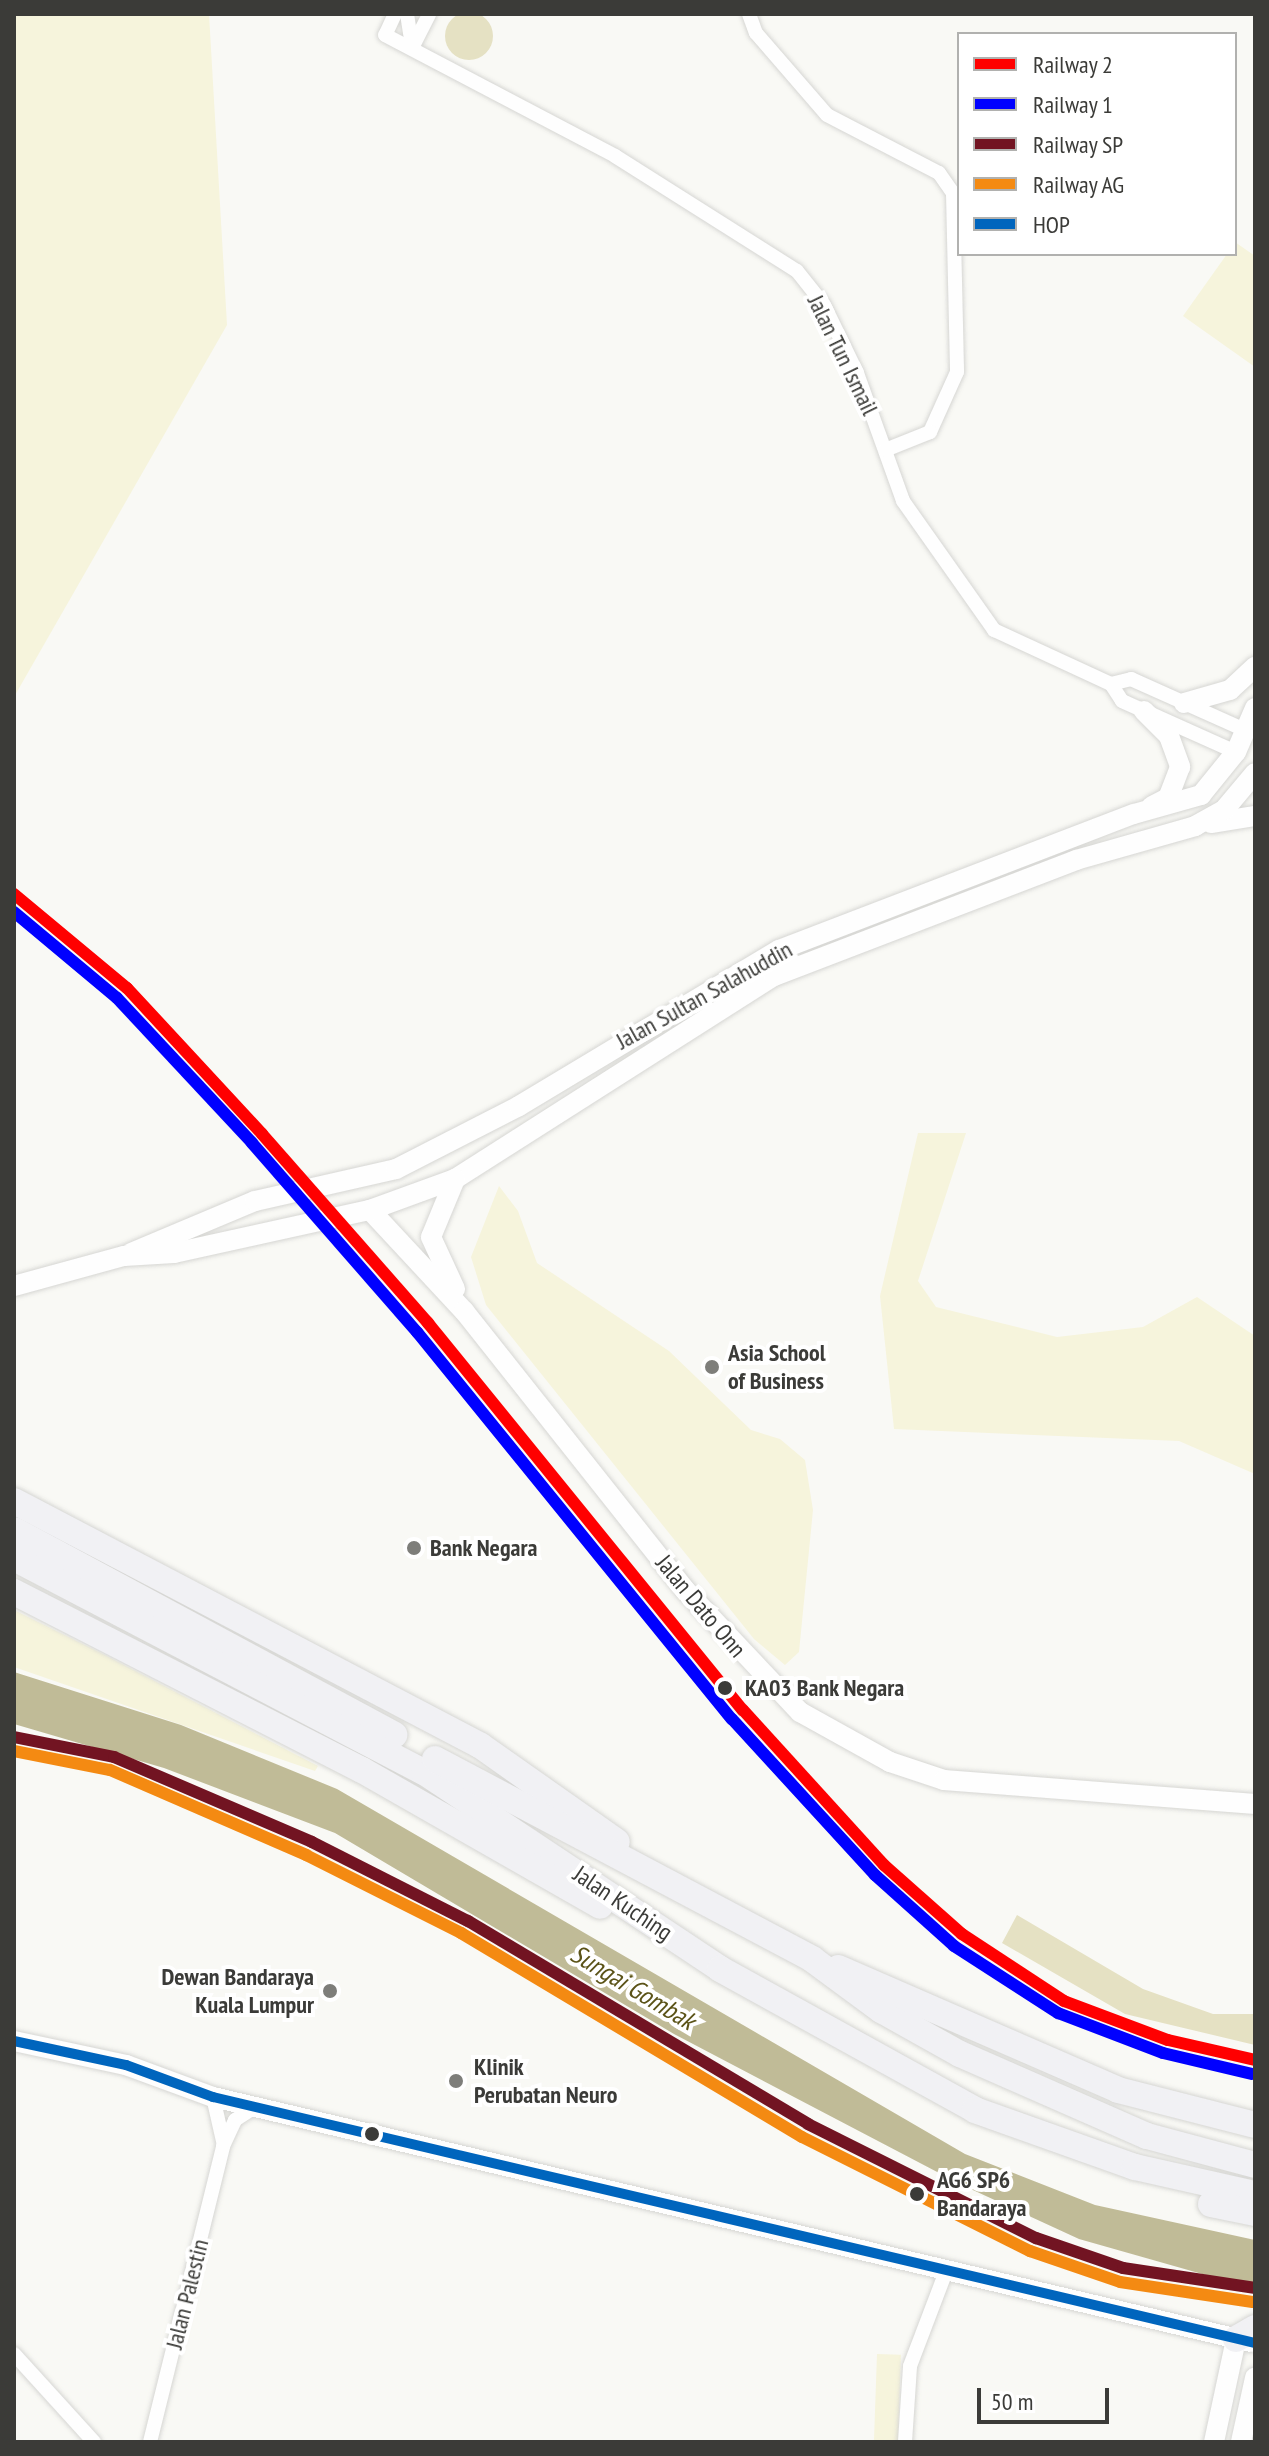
<!DOCTYPE html>
<style>
body{margin:0}
#map{position:relative;width:1269px;height:2456px;overflow:hidden;background:#f9f9f5;font-family:"PT Sans Narrow",sans-serif}
div>[style]{position:absolute}
[style*='--x']{left:calc(var(--x)*1px);top:calc(var(--y)*1px);width:calc(var(--w)*1px);rotate:calc(var(--a)*1deg)}
.green>*{inset:0;background:#f6f4dc;transform-origin:0 0}
.forest>*{inset:0;background:#e5e1c3}
.round{border-radius:50%}
.water>*{inset:0;background:#c0bb97}
.roads{filter:drop-shadow(0 0 2px #d6d6d3) drop-shadow(0 0 2px #d6d6d3)}
.street>*{height:14px;margin:-7px;padding:0 7px;transform-origin:7px;border-radius:7px;background:#fefefe}
.secondary>*{height:20px;margin:-10px;padding:0 10px;transform-origin:10px;border-radius:10px;background:#fefefe}
.highway>*{height:26px;margin:-13px;padding:0 13px;transform-origin:13px;border-radius:13px;background:#f1f1f4}
.bus-1>*{height:10px;margin:-5px;padding:0 5px;transform-origin:5px;border-radius:5px;background:#0065bd}
.rail-1>*{height:12px;margin:-6px;padding:0 6px;transform-origin:6px;border-radius:6px;background:#f00}
.rail-2>*{height:12px;margin:-6px;padding:0 6px;transform-origin:6px;border-radius:6px;background:#00f}
.rail-3>*{height:12px;margin:-6px;padding:0 6px;transform-origin:6px;border-radius:6px;background:#721422}
.rail-4>*{height:12px;margin:-6px;padding:0 6px;transform-origin:6px;border-radius:6px;background:#f48a12}
.dots>*{width:22px;height:22px;translate:-50% -50%;box-sizing:border-box;border:4px solid #fff;border-radius:50%}
span{translate:-50% -50%;white-space:nowrap;text-align:center;line-height:1.15;-webkit-text-stroke:8px #fff;paint-order:stroke}
.street-label{font-size:24px;color:#3b3b38}
.poi-label{font-size:24px;color:#3b3b38;font-weight:700}
.left{translate:0 -50%;text-align:left}
.right{translate:-100% -50%;text-align:right}
.stop-label{font-size:24px;color:#3b3b38;font-weight:700}
.water-label{font-size:26px;color:#5b5318;font-style:italic}
.frame{position:absolute;inset:0;border:16px solid #3b3b38;pointer-events:none}
.legend{position:absolute;left:957px;top:32px;width:280px;height:224px;box-sizing:border-box;background:#fff;border:2px solid #b1b1af;margin:0;padding:10px 14px;list-style:none;font-size:24px;color:#3b3b38}
.legend li{display:flex;align-items:center;gap:16px;height:40px}
.legend b{width:40px;border:2px solid #b1b1af}
.scale{position:absolute;left:977px;top:2388px;width:132px;height:36px;box-sizing:border-box;border:4px solid #3b3b38;border-top:0;padding-left:10px;font-size:24px;line-height:28px;white-space:nowrap;color:#3b3b38;-webkit-text-stroke:6px #fff;paint-order:stroke}
</style>
<div id="map">
<div class="green">
<div style="clip-path:polygon(14px 14px,209px 14px,227px 325px,14px 697px)"></div>
<div style="clip-path:polygon(1235px 242px,1255px 256px,1255px 367px,1183px 316px,1227px 254px,1235px 254px)"></div>
<div style="clip-path:polygon(918px 1133px,966px 1133px,918px 1281px,936px 1307px,1057px 1337px,1143px 1327px,1197px 1297px,1255px 1336px,1255px 1474px,1179px 1441px,894px 1429px,880px 1296px)"></div>
<div style="clip-path:polygon(499px 1186px,518px 1211px,537px 1263px,669px 1351px,751px 1430px,780px 1439px,805px 1460px,813px 1510px,799px 1652px,785px 1665px,754px 1639px,486px 1305px,471px 1257px)"></div>
<div style="clip-path:polygon(14px 1610px,101px 1653px,318px 1766px,315px 1771px,14px 1667px)"></div>
<div style="left:877px;top:2354px;width:24px;height:88px;rotate:2deg"></div>
</div>
<div class="forest">
<div class="round" style="left:445px;top:12px;width:48px;height:48px"></div>
<div style="clip-path:polygon(1017px 1915px,1143px 1989px,1213px 2014px,1255px 2014px,1255px 2045px,1125px 2014px,1002px 1943px)"></div>
</div>
<div class="water">
<div style="clip-path:polygon(14px 1672px,181px 1725px,337px 1789px,965px 2154px,1095px 2205px,1255px 2240px,1255px 2289px,1079px 2239px,962px 2185px,674px 2034px,335px 1833px,164px 1768px,14px 1724px)"></div>
</div>
<div class="roads">
<div class="street">
<div style="--x:395;--y:14;--w:23;--a:115"></div>
<div style="--x:385;--y:35;--w:260;--a:27.7"></div>
<div style="--x:615;--y:156;--w:215;--a:32.3"></div>
<div style="--x:797;--y:271;--w:43;--a:51.5"></div>
<div style="--x:824;--y:305;--w:76;--a:64.1"></div>
<div style="--x:857;--y:373;--w:136;--a:70.2"></div>
<div style="--x:903;--y:501;--w:158;--a:54.8"></div>
<div style="--x:994;--y:630;--w:129;--a:24.8"></div>
<div style="--x:1111;--y:684;--w:20;--a:57"></div>
<div style="--x:1122;--y:701;--w:125;--a:24.1"></div>
<div style="--x:407;--y:14;--w:33;--a:81"></div>
<div style="--x:749;--y:14;--w:20;--a:70"></div>
<div style="--x:756;--y:33;--w:108;--a:49.1"></div>
<div style="--x:827;--y:115;--w:126;--a:27.4"></div>
<div style="--x:939;--y:173;--w:24;--a:55"></div>
<div style="--x:953;--y:193;--w:179;--a:88.7"></div>
<div style="--x:957;--y:372;--w:66;--a:114.2"></div>
<div style="--x:930;--y:432;--w:48;--a:158.2"></div>
<div style="--x:412;--y:48;--w:38;--a:-63"></div>
<div style="--x:1111;--y:684;--w:21;--a:-14"></div>
<div style="--x:1131;--y:679;--w:127;--a:24.1"></div>
<div style="--x:213;--y:2097;--w:45;--a:77.2"></div>
<div style="--x:14;--y:2354;--w:119;--a:47.7"></div>
<div style="--x:150;--y:2442;--w:305;--a:-76.1"></div>
<div style="--x:223;--y:2146;--w:29;--a:-65"></div>
<div style="--x:235;--y:2120;--w:24;--a:-33"></div>
<div style="--x:905;--y:2442;--w:76;--a:-86.2"></div>
<div style="--x:910;--y:2366;--w:102;--a:-69.2"></div>
</div>
<div class="secondary">
<div style="--x:1184;--y:703;--w:48;--a:-15.8"></div>
<div style="--x:1230;--y:690;--w:34;--a:-43"></div>
<div style="--x:1144;--y:711;--w:35;--a:45"></div>
<div style="--x:1169;--y:736;--w:33;--a:70"></div>
<div style="--x:1180;--y:767;--w:33;--a:111"></div>
<div style="--x:1168;--y:798;--w:18;--a:153"></div>
<div style="--x:1211;--y:823;--w:45;--a:-9"></div>
<div style="--x:370;--y:1210;--w:138;--a:47.1"></div>
<div style="--x:464;--y:1311;--w:356;--a:51.6"></div>
<div style="--x:685;--y:1590;--w:168;--a:46.7"></div>
<div style="--x:800;--y:1712;--w:103;--a:29.1"></div>
<div style="--x:890;--y:1762;--w:57;--a:18.4"></div>
<div style="--x:944;--y:1780;--w:312;--a:4.4"></div>
<div style="--x:131;--y:1253;--w:134;--a:-22.8"></div>
<div style="--x:255;--y:1201;--w:145;--a:-12.8"></div>
<div style="--x:396;--y:1169;--w:138;--a:-27.1"></div>
<div style="--x:519;--y:1106;--w:303;--a:-31"></div>
<div style="--x:779;--y:950;--w:380;--a:-21"></div>
<div style="--x:1134;--y:814;--w:70;--a:-15.8"></div>
<div style="--x:1201;--y:795;--w:55;--a:-50.9"></div>
<div style="--x:1236;--y:752;--w:48;--a:-66.6"></div>
<div style="--x:14;--y:1286;--w:114;--a:-15.3"></div>
<div style="--x:124;--y:1256;--w:50;--a:-3.4"></div>
<div style="--x:174;--y:1253;--w:201;--a:-12.4"></div>
<div style="--x:370;--y:1210;--w:90;--a:-20"></div>
<div style="--x:455;--y:1179;--w:378;--a:-32.5"></div>
<div style="--x:774;--y:976;--w:324;--a:-21"></div>
<div style="--x:1076;--y:860;--w:124;--a:-15.9"></div>
<div style="--x:1195;--y:826;--w:33;--a:-29"></div>
<div style="--x:1224;--y:810;--w:48;--a:-50"></div>
<div style="--x:455;--y:1289;--w:57;--a:-114.8"></div>
<div style="--x:431;--y:1237;--w:63;--a:-67.5"></div>
<div style="--x:14;--y:2041;--w:115;--a:12.1"></div>
<div style="--x:126;--y:2065;--w:93;--a:20.2"></div>
<div style="--x:213;--y:2097;--w:1067;--a:13.28"></div>
<div style="--x:1214;--y:2442;--w:105;--a:-77.9"></div>
<div style="--x:1241;--y:2442;--w:66;--a:-77.7"></div>
</div>
<div class="highway">
<div style="--x:14;--y:1501;--w:527;--a:27.68"></div>
<div style="--x:481;--y:1746;--w:166;--a:35.2"></div>
<div style="--x:14;--y:1530;--w:432;--a:28.3"></div>
<div style="--x:14;--y:1558;--w:462;--a:27.6"></div>
<div style="--x:424;--y:1772;--w:356;--a:33.6"></div>
<div style="--x:720;--y:1969;--w:291;--a:28.9"></div>
<div style="--x:975;--y:2110;--w:170;--a:19.6"></div>
<div style="--x:1135;--y:2167;--w:123;--a:12.7"></div>
<div style="--x:14;--y:1592;--w:391;--a:27.1"></div>
<div style="--x:362;--y:1770;--w:274;--a:29.7"></div>
<div style="--x:435;--y:1759;--w:427;--a:27.9"></div>
<div style="--x:812;--y:1959;--w:86;--a:36.5"></div>
<div style="--x:881;--y:2010;--w:90;--a:29.1"></div>
<div style="--x:960;--y:2054;--w:204;--a:23.7"></div>
<div style="--x:1147;--y:2136;--w:112;--a:15"></div>
<div style="--x:838;--y:1968;--w:305;--a:23.5"></div>
<div style="--x:1118;--y:2090;--w:141;--a:14.3"></div>
<div style="--x:1211;--y:2204;--w:45;--a:11.6"></div>
<div style="--x:1236;--y:2339;--w:22;--a:-30"></div>
</div>
</div>
<div class="bus-1">
<div style="--x:14;--y:2041;--w:115;--a:12.1"></div>
<div style="--x:126;--y:2065;--w:93;--a:20.2"></div>
<div style="--x:213;--y:2097;--w:1071;--a:13.28"></div>
</div>
<div class="rail-1">
<div style="--x:14;--y:894;--w:147;--a:39.8"></div>
<div style="--x:127;--y:988;--w:199;--a:47.2"></div>
<div style="--x:262;--y:1134;--w:252;--a:48.7"></div>
<div style="--x:428;--y:1323;--w:499;--a:50.9"></div>
<div style="--x:743;--y:1710;--w:210;--a:47.7"></div>
<div style="--x:884;--y:1865;--w:104;--a:41.5"></div>
<div style="--x:962;--y:1934;--w:122;--a:33.3"></div>
<div style="--x:1064;--y:2001;--w:111;--a:20.6"></div>
<div style="--x:1168;--y:2040;--w:89;--a:12.9"></div>
</div>
<div class="rail-2">
<div style="--x:14;--y:912;--w:134;--a:39.9"></div>
<div style="--x:117;--y:998;--w:198;--a:47"></div>
<div style="--x:252;--y:1143;--w:251;--a:48.9"></div>
<div style="--x:417;--y:1332;--w:499;--a:50.9"></div>
<div style="--x:732;--y:1719;--w:212;--a:47.5"></div>
<div style="--x:875;--y:1875;--w:106;--a:41.9"></div>
<div style="--x:954;--y:1946;--w:124;--a:32.8"></div>
<div style="--x:1058;--y:2013;--w:112;--a:20.9"></div>
<div style="--x:1163;--y:2053;--w:91;--a:13.3"></div>
</div>
<div class="rail-3">
<div style="--x:14;--y:1737;--w:102;--a:11.3"></div>
<div style="--x:114;--y:1757;--w:215;--a:23.2"></div>
<div style="--x:312;--y:1842;--w:175;--a:26.9"></div>
<div style="--x:468;--y:1921;--w:396;--a:30.8"></div>
<div style="--x:808;--y:2124;--w:255;--a:26.6"></div>
<div style="--x:1036;--y:2238;--w:92;--a:19"></div>
<div style="--x:1123;--y:2268;--w:134;--a:8.6"></div>
</div>
<div class="rail-4">
<div style="--x:14;--y:1751;--w:98;--a:11.2"></div>
<div style="--x:110;--y:1770;--w:214;--a:23.4"></div>
<div style="--x:306;--y:1855;--w:174;--a:26.7"></div>
<div style="--x:461;--y:1933;--w:397;--a:30.9"></div>
<div style="--x:802;--y:2137;--w:255;--a:26.6"></div>
<div style="--x:1030;--y:2251;--w:95;--a:19"></div>
<div style="--x:1120;--y:2282;--w:134;--a:8.6"></div>
</div>
<div class="dots">
<div style="left:712px;top:1367px;background:#7e7e7a"></div>
<div style="left:414px;top:1548px;background:#7e7e7a"></div>
<div style="left:725px;top:1688px;background:#3b3b38"></div>
<div style="left:330px;top:1991px;background:#7e7e7a"></div>
<div style="left:456px;top:2081px;background:#7e7e7a"></div>
<div style="left:372px;top:2134px;background:#3b3b38"></div>
<div style="left:917px;top:2194px;background:#3b3b38"></div>
</div>
<div class="street-label">
<span style="left:843px;top:355px;rotate:64deg">Jalan Tun Ismail</span>
<span style="left:704px;top:995px;rotate:-29deg">Jalan Sultan Salahuddin</span>
<span style="left:701px;top:1606px;rotate:50deg">Jalan Dato Onn</span>
<span style="left:623px;top:1903px;rotate:34deg">Jalan Kuching</span>
<span style="left:187px;top:2294px;rotate:-76deg">Jalan Palestin</span>
</div>
<div class="poi-label">
<span class="left" style="left:728px;top:1367px">Asia School<br>of Business</span>
<span class="left" style="left:430px;top:1548px">Bank Negara</span>
<span class="right" style="left:314px;top:1991px">Dewan Bandaraya<br>Kuala Lumpur</span>
<span class="left" style="left:474px;top:2081px">Klinik<br>Perubatan Neuro</span>
</div>
<div class="stop-label">
<span class="left" style="left:745px;top:1688px">KA03 Bank Negara</span>
<span class="left" style="left:937px;top:2194px">AG6 SP6<br>Bandaraya</span>
</div>
<div class="water-label">
<span style="left:633px;top:1987px;rotate:31deg">Sungai Gombak</span>
</div>
<div class="frame"></div>
<ul class="legend">
<li><b style="height:10px;background:#f00"></b>Railway 2</li>
<li><b style="height:10px;background:#00f"></b>Railway 1</li>
<li><b style="height:10px;background:#721422"></b>Railway SP</li>
<li><b style="height:10px;background:#f48a12"></b>Railway AG</li>
<li><b style="height:10px;background:#0065bd"></b>HOP</li>
</ul>
<div class="scale">50 m</div>
</div>
